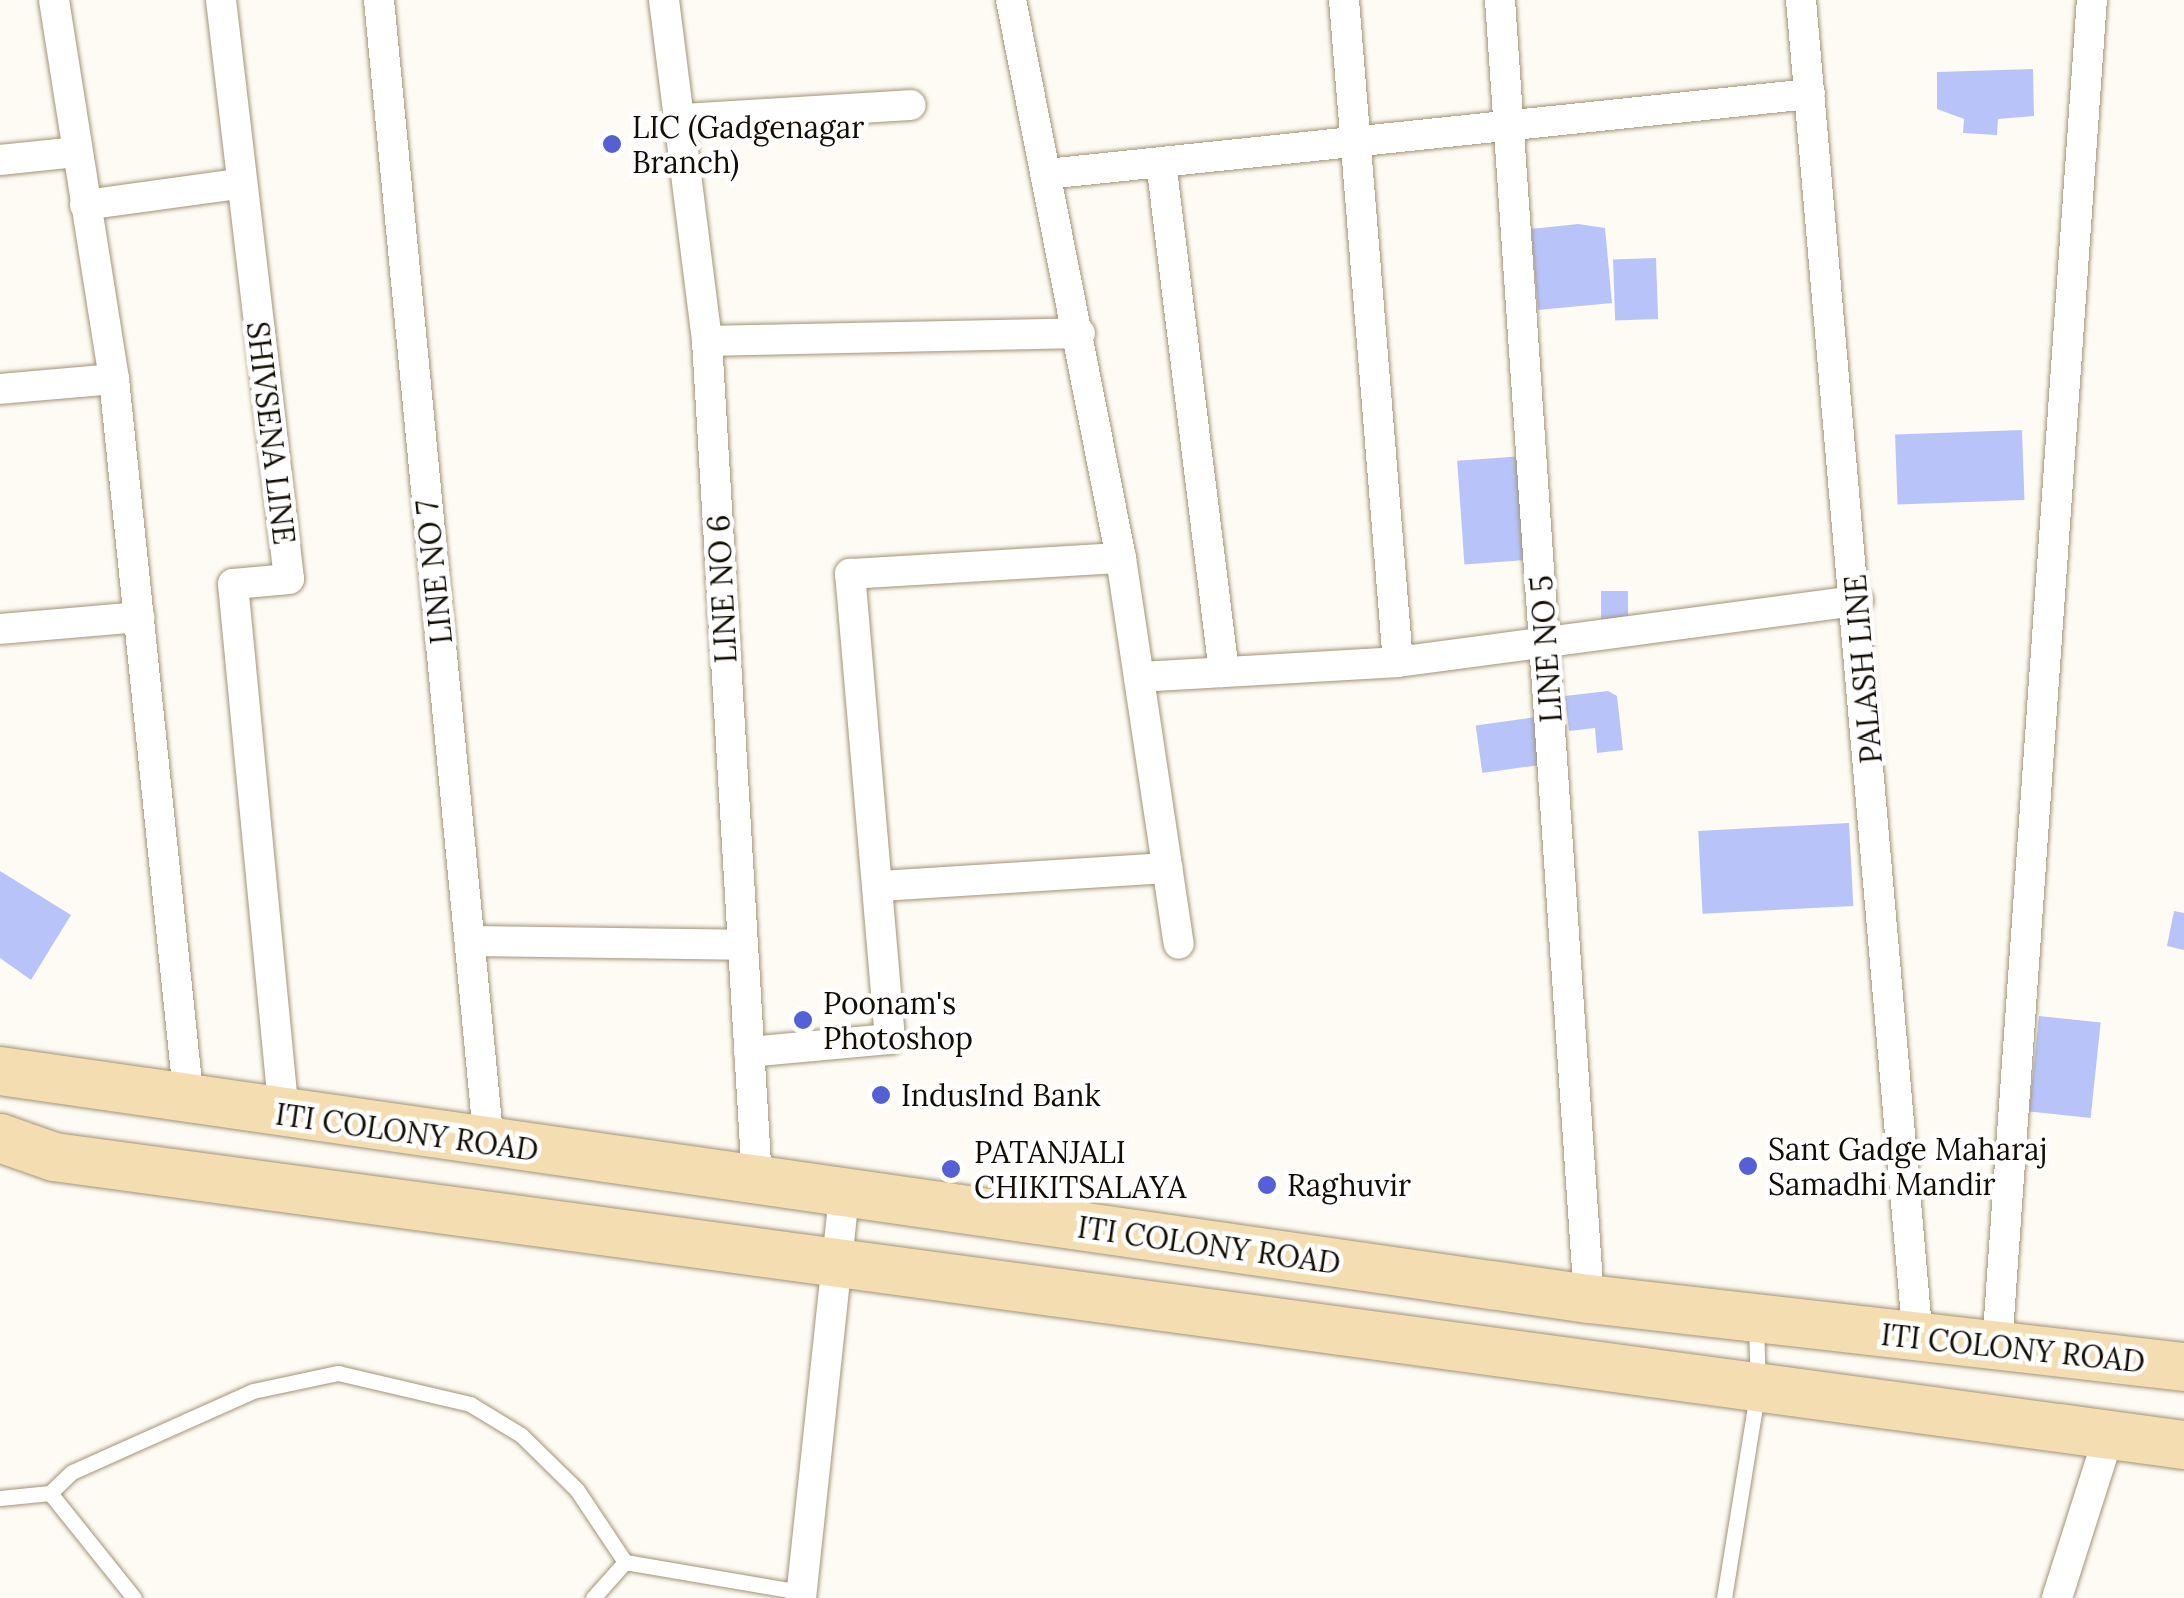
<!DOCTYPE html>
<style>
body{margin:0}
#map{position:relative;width:2184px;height:1598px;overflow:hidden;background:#fefbf4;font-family:Lora,serif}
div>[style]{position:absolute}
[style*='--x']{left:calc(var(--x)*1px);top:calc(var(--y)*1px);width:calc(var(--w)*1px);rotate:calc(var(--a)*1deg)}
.building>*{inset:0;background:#b8c4f9;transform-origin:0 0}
.roads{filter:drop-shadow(0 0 2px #a29376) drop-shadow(0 0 2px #a29376)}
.lane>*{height:15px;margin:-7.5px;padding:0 7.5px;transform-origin:7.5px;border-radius:7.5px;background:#fff}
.street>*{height:30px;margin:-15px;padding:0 15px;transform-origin:15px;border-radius:15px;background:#fff}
.primary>*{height:48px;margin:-24px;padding:0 24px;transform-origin:24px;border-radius:24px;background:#f4deb1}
.dots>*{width:28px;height:28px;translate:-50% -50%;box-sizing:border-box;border:5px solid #fff;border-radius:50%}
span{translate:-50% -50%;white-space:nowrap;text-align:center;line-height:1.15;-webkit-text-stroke:9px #fff;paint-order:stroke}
.poi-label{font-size:30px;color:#130d04}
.left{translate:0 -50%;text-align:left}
.street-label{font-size:30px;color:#130d04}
</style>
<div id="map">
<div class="building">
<div style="clip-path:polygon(2033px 69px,2034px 116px,1998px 119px,1997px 135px,1963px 133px,1964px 119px,1937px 109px,1937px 72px)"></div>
<div style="clip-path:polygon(1578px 224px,1605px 228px,1612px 303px,1538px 310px,1531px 229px)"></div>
<div style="left:1656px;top:258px;width:61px;height:43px;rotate:88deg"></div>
<div style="left:2022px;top:430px;width:70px;height:127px;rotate:88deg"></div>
<div style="left:1524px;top:456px;width:104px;height:67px;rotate:86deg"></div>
<div style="left:1628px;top:591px;width:33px;height:27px;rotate:90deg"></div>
<div style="clip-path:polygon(1608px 691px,1617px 696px,1623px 750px,1597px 753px,1595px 728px,1569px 731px,1565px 696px)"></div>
<div style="left:1543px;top:716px;width:48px;height:68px;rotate:82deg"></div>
<div style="left:1849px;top:823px;width:83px;height:151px;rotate:87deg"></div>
<div style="clip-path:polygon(0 871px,71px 915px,31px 980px,0 958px)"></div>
<div style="clip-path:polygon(2174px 911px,2184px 913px,2184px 950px,2167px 946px)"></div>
<div style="left:2039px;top:1016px;width:62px;height:96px;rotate:6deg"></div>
</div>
<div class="roads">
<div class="lane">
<div style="--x:50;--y:1493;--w:134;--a:51.3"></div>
<div style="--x:0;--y:1498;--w:50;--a:-5.7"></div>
<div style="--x:50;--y:1493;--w:30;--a:-44"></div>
<div style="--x:72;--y:1472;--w:198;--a:-24.1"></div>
<div style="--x:253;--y:1391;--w:87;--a:-12"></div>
<div style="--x:338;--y:1373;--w:136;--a:13.2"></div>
<div style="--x:470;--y:1404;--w:60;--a:31.3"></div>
<div style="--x:521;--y:1435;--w:78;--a:44.5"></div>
<div style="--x:577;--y:1490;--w:87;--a:56.3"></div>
<div style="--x:625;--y:1562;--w:179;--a:9.7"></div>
<div style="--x:593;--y:1598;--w:48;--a:-48.4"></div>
<div style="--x:1724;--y:1598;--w:213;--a:-80.8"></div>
<div style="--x:1758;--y:1388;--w:63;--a:-91.8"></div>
</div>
<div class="street">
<div style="--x:54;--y:0;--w:384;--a:81"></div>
<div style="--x:114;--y:379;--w:727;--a:84.08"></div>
<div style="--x:221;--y:0;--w:583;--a:83.3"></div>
<div style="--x:289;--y:579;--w:56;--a:174.9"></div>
<div style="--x:233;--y:584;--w:533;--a:84.51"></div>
<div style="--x:379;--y:0;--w:1149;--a:84.51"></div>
<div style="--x:664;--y:0;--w:344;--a:82.8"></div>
<div style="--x:707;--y:341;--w:841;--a:86.59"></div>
<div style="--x:1011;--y:0;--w:569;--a:78.85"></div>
<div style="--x:1121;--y:558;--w:390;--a:81.5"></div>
<div style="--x:1344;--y:0;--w:664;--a:85.34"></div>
<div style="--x:1500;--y:0;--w:1302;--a:86.08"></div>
<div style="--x:1801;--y:0;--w:1344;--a:85.01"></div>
<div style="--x:682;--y:119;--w:229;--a:-3.5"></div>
<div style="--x:0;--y:160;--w:76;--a:-6"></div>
<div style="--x:1161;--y:162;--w:514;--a:82.96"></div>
<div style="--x:1047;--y:174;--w:767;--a:-5.99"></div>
<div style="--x:85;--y:205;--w:155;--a:-7.8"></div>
<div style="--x:707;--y:341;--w:373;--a:-1.2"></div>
<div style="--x:0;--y:389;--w:114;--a:-5"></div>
<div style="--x:0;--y:629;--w:140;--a:-4.9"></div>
<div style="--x:1139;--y:677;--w:259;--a:-3.3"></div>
<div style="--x:1398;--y:662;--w:464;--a:-7.6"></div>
<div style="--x:880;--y:886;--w:288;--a:-3.6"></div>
<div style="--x:470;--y:941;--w:273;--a:0.8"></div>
<div style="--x:749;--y:1052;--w:142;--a:-5.3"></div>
<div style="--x:890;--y:1039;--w:467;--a:-94.9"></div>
<div style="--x:850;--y:574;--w:271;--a:-3.4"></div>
<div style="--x:1997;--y:1347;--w:1350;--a:-85.97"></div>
<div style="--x:801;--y:1598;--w:406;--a:-83.9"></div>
<div style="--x:2057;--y:1598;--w:168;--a:-72.3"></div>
</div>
<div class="primary">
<div style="--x:0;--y:1071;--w:1605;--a:8.17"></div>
<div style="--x:1589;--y:1299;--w:599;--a:6.52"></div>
<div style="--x:0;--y:1138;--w:57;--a:19.4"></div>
<div style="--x:54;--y:1157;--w:2149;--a:7.7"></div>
</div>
</div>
<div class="dots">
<div style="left:612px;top:144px;background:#5460d6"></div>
<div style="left:803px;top:1020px;background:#5460d6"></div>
<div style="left:881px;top:1095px;background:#5460d6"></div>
<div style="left:1748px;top:1166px;background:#5460d6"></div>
<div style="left:951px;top:1169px;background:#5460d6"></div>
<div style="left:1267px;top:1185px;background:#5460d6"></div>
</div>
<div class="poi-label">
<span class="left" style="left:632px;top:144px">LIC (Gadgenagar<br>Branch)</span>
<span class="left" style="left:823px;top:1020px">Poonam's<br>Photoshop</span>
<span class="left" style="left:901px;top:1095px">IndusInd Bank</span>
<span class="left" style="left:1768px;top:1166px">Sant Gadge Maharaj<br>Samadhi Mandir</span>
<span class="left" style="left:974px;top:1169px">PATANJALI<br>CHIKITSALAYA</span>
<span class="left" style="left:1287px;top:1185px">Raghuvir</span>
</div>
<div class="street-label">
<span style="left:271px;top:433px;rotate:83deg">SHIVSENA LINE</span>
<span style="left:434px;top:572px;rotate:-96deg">LINE NO 7</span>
<span style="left:722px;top:589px;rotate:-93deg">LINE NO 6</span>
<span style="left:1546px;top:649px;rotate:-94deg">LINE NO 5</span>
<span style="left:1863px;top:669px;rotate:-95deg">PALASH LINE</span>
<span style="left:407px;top:1132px;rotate:8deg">ITI COLONY ROAD</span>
<span style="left:1209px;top:1245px;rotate:8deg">ITI COLONY ROAD</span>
<span style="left:2013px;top:1348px;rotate:6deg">ITI COLONY ROAD</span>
</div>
</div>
